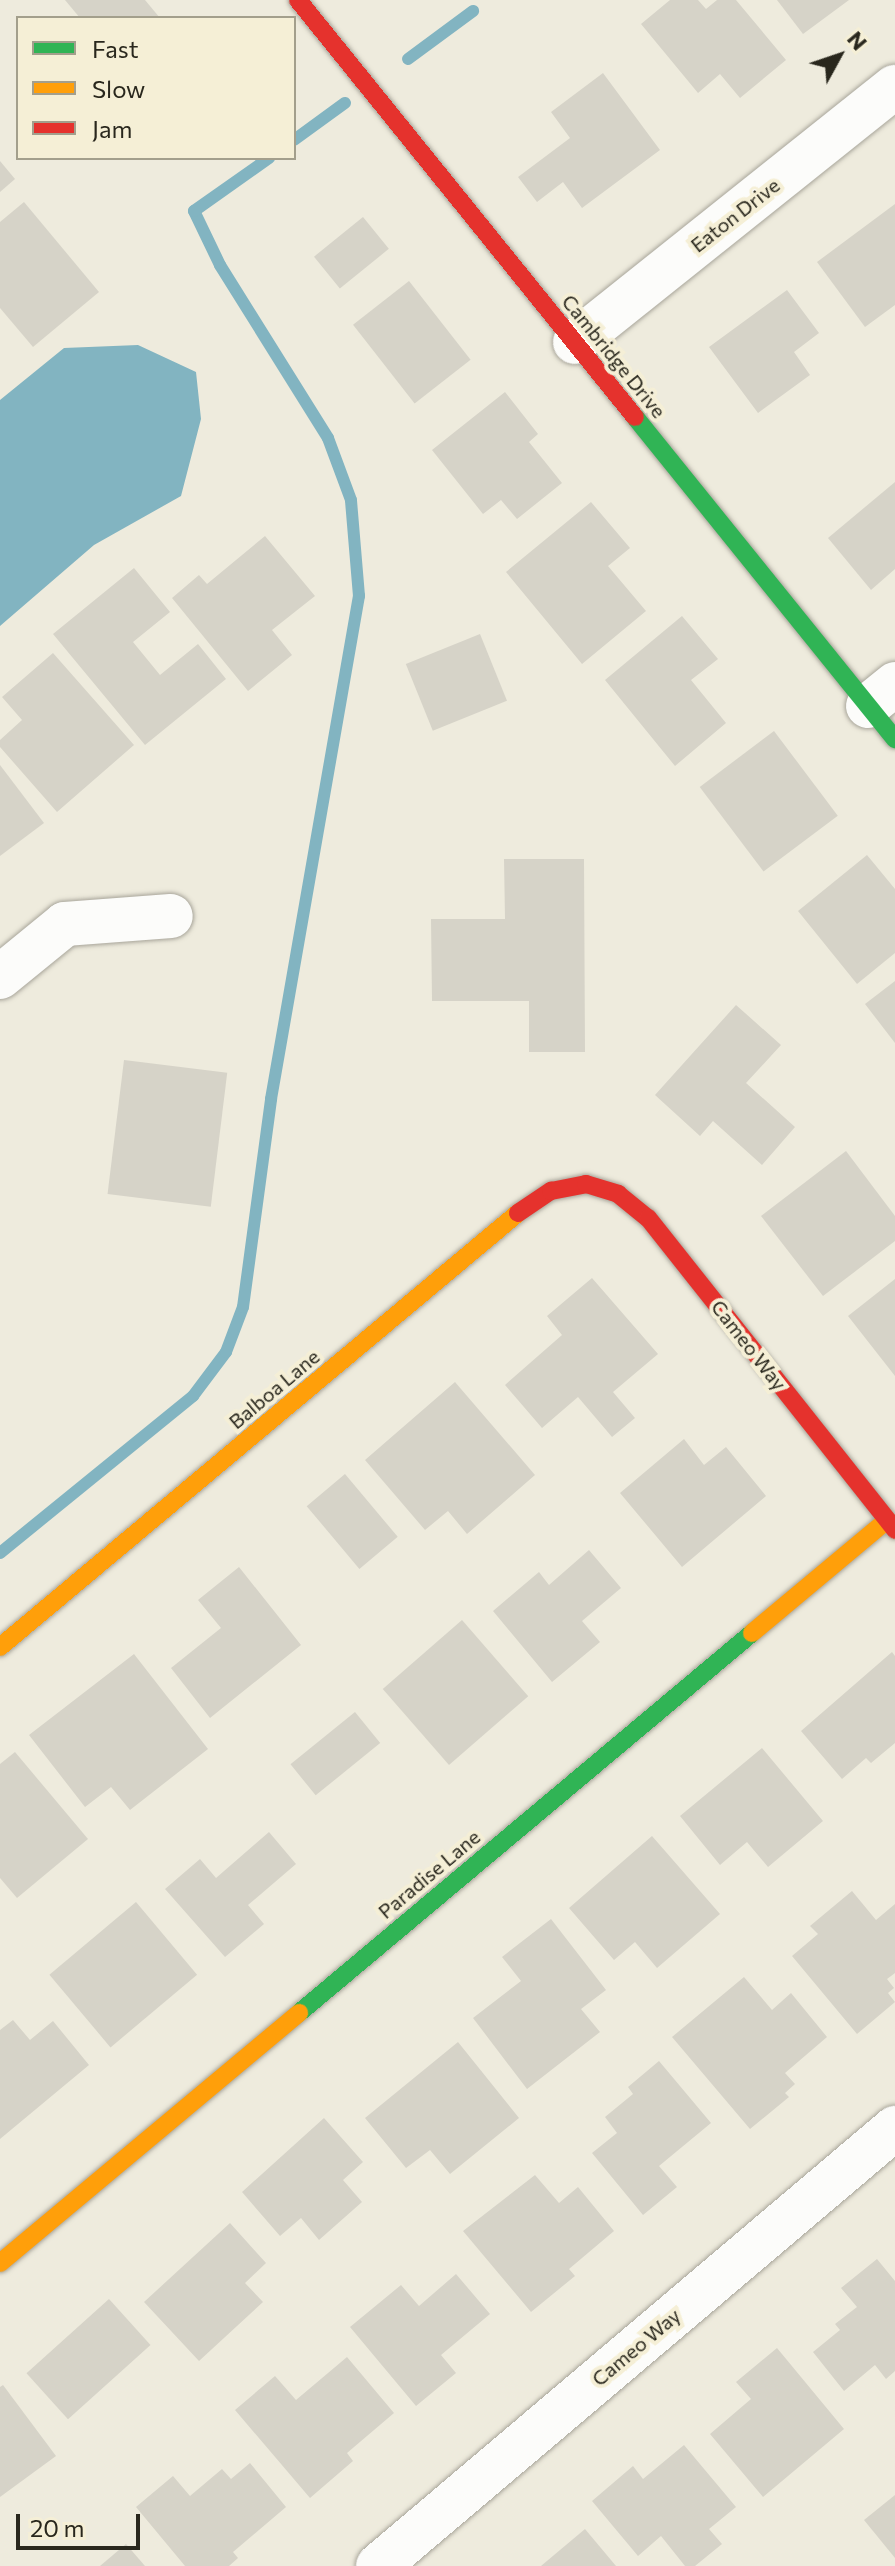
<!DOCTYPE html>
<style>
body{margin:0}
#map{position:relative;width:895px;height:2566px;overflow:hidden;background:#eeebdd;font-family:Commissioner,sans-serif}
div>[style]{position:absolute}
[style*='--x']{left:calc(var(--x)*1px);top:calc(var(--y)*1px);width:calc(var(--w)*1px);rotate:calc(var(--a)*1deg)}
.water>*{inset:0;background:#82b4c1}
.stream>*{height:12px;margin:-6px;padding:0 6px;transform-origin:6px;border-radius:6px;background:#82b4c1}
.building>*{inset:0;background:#d6d3c8;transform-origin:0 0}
.roads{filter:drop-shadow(0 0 2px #a8a59a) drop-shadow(0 0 2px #a8a59a)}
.street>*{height:44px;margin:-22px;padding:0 22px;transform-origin:22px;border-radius:22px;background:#fcfcfa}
.fast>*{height:18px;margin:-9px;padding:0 9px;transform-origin:9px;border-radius:9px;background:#30b455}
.slow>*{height:18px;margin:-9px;padding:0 9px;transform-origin:9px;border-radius:9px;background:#ff9f0a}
.jam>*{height:18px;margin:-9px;padding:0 9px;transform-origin:9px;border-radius:9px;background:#e5322d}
span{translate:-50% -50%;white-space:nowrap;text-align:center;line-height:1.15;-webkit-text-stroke:8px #f5efd6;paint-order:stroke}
.street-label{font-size:20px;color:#29271d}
.legend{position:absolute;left:16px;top:16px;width:280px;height:144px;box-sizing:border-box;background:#f5efd6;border:2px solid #a39f8c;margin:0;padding:10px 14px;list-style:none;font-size:24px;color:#29271d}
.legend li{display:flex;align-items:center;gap:16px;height:40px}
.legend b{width:40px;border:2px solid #a39f8c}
.north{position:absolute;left:799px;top:16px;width:80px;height:80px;-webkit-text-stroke:6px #f5efd6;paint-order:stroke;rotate:50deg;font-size:22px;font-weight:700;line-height:32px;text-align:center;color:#29271d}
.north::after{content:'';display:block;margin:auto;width:28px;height:36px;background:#29271d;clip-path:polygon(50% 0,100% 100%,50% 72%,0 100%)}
.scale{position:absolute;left:16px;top:2514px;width:124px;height:36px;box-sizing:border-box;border:4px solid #29271d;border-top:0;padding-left:10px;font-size:24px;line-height:28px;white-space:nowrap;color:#29271d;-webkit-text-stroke:6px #f5efd6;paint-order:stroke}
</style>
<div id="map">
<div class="water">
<div style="clip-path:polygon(138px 345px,196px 372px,201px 419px,181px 496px,94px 545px,0 626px,0 400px,64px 348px)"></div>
</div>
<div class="stream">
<div style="--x:408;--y:59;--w:81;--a:-36.4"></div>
<div style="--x:294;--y:140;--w:63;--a:-36"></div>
<div style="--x:0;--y:1553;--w:249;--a:-39.1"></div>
<div style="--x:193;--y:1396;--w:55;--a:-53.1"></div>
<div style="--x:226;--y:1352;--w:48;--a:-69.3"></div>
<div style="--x:243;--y:1307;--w:210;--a:-82.3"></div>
<div style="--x:271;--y:1099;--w:511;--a:-80.08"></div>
<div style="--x:359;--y:596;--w:96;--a:-94.8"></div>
<div style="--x:351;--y:500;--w:66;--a:-110.4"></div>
<div style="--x:328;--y:438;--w:204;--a:-122"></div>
<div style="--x:220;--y:265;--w:60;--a:-115.7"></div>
<div style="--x:194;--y:211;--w:92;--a:-35.2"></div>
</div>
<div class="building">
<div style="clip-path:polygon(65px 0,145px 0,160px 18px,80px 18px)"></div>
<div style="clip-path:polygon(670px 0,698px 0,706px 9px,717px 0,736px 0,786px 60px,740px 98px,720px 74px,698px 93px,641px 24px)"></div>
<div style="clip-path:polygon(777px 0,849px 0,803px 34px)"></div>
<div style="clip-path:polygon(603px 73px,660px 150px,582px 208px,563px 182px,537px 202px,518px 177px,570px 138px,551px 112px)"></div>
<div style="clip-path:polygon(0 161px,15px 179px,0 192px)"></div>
<div style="clip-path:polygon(24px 202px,99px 292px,33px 347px,0 308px,0 222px)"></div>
<div style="clip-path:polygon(895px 204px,895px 305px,865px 327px,817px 262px)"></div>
<div style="left:363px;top:217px;width:41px;height:63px;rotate:51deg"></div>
<div style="left:409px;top:281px;width:100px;height:71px;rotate:52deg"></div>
<div style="clip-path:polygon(787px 290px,819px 333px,794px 352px,810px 375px,758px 413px,709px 347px)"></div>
<div style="clip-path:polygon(505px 392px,538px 434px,529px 442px,562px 483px,517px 519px,501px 500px,483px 514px,432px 450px)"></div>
<div style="clip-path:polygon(895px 482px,895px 569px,871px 590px,828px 538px)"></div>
<div style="clip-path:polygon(591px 502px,630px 548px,608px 566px,646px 611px,582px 664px,506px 572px)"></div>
<div style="clip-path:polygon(265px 536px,315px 596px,272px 630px,292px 655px,248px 691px,172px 598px,199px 575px,207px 584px)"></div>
<div style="clip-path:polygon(134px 568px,170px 612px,133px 642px,160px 675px,198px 644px,226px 679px,145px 745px,53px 634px)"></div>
<div style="clip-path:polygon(682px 616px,718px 659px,691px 680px,726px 723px,675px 766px,605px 680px)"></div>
<div style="left:480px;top:634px;width:72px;height:80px;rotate:68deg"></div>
<div style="clip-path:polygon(53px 653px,134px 745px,57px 812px,0 747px,0 740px,22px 720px,2px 697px)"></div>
<div style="left:774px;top:731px;width:106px;height:93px;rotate:53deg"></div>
<div style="clip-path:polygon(0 765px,44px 823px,0 856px)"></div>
<div style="clip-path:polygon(867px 855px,895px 889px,895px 953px,857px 984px,798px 911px)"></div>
<div style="clip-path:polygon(504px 859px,584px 859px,585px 1052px,529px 1052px,529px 1001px,432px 1001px,431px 919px,505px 919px)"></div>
<div style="clip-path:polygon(895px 981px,895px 1043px,865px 1004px)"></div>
<div style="clip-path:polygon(736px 1005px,781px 1045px,746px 1083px,795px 1127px,762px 1165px,713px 1121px,700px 1136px,655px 1095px)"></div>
<div style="left:124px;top:1060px;width:104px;height:135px;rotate:7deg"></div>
<div style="clip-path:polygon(846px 1151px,895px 1216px,895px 1241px,823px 1296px,761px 1216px)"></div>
<div style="clip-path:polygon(592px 1278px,658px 1354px,613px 1392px,635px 1418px,612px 1437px,578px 1397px,542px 1428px,505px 1385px,562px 1335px,547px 1316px)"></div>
<div style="clip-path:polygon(895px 1279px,895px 1376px,848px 1316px)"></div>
<div style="clip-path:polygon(455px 1382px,535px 1475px,467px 1534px,448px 1511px,425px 1530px,365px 1460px)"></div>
<div style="clip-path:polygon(684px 1439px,704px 1465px,726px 1447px,766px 1496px,682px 1567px,620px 1493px)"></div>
<div style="left:345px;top:1474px;width:82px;height:50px;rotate:50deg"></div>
<div style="clip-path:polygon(589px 1550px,621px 1588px,582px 1621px,600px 1642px,552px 1682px,493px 1611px,539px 1572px,549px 1585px)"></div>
<div style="clip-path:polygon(239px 1567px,301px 1645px,210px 1718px,171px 1668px,221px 1628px,198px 1600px)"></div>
<div style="left:462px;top:1620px;width:101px;height:105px;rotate:49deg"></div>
<div style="clip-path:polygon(892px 1652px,895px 1656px,895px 1743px,871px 1763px,866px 1758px,842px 1779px,801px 1731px)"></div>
<div style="clip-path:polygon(134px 1654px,208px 1749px,130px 1810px,111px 1787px,85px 1807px,29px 1735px)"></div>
<div style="left:355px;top:1712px;width:40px;height:83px;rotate:51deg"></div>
<div style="clip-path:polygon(762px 1748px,823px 1821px,768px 1867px,747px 1842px,720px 1865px,680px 1816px)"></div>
<div style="clip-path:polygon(15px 1752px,88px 1839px,17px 1898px,0 1878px,0 1764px)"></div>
<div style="clip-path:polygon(269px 1832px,296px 1864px,248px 1905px,264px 1924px,225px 1957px,165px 1889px,200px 1859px,216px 1878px)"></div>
<div style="clip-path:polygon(652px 1836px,720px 1914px,657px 1968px,635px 1942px,614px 1960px,569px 1908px)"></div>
<div style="clip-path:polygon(852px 1891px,876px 1920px,895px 1904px,895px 1973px,887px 1979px,894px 1988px,888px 1993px,895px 2002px,857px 2034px,792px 1956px,818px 1934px,810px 1926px)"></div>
<div style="left:136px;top:1902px;width:95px;height:113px;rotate:50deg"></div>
<div style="clip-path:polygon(551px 1919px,606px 1990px,581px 2009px,600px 2032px,527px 2089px,473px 2018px,521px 1981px,502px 1957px)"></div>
<div style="clip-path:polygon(744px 1977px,772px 2010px,791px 1993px,827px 2037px,785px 2073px,795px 2084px,785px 2093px,789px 2097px,750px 2129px,672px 2037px)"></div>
<div style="clip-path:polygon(13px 2020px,30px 2040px,53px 2021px,89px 2065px,0 2139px,0 2030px)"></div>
<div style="clip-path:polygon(458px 2042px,519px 2118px,450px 2174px,430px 2150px,406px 2168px,365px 2118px)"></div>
<div style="clip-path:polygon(659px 2061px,711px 2123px,659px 2166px,677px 2187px,643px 2215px,592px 2153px,617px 2133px,605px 2117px,633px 2094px,628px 2087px)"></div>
<div style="clip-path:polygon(324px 2118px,363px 2162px,343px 2180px,362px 2202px,319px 2240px,301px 2218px,280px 2236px,242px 2192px)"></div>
<div style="clip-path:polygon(535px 2175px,559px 2203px,578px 2187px,614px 2231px,569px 2269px,575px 2276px,531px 2312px,463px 2231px)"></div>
<div style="clip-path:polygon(230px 2223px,266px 2263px,245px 2283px,263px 2302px,199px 2361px,144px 2302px)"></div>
<div style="clip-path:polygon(877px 2259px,895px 2281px,895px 2371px,886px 2379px,875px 2365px,844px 2391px,813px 2352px,840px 2330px,835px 2324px,857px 2307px,841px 2288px)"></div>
<div style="clip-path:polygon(456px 2274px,490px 2314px,441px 2355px,456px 2373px,416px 2406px,350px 2327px,401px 2285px,419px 2306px)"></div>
<div style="left:109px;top:2299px;width:62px;height:111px;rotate:48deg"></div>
<div style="clip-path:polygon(777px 2348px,844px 2429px,763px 2497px,710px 2434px,751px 2399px,736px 2382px)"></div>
<div style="clip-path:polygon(347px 2357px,394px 2413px,347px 2453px,353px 2461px,310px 2498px,235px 2410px,275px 2376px,296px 2400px)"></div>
<div style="clip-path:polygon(3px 2385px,56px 2456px,0 2497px,0 2387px)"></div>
<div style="clip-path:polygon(684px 2445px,736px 2507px,709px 2529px,722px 2544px,695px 2566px,685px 2566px,661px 2536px,638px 2556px,592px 2501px,633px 2466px,643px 2479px)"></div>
<div style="clip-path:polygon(250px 2463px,286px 2507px,233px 2552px,238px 2558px,229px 2566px,185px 2566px,136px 2507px,173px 2476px,190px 2496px,222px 2469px,231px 2479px)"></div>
<div style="clip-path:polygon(895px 2495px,895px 2558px,864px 2520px)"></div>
<div style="clip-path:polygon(585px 2529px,616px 2566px,541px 2566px)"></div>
<div style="clip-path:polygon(126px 2544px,145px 2566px,100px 2566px)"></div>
</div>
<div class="roads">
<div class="street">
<div style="--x:575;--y:342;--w:409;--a:-38.6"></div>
<div style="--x:868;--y:706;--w:35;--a:-39"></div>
<div style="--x:0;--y:977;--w:84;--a:-39.2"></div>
<div style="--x:65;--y:924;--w:106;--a:-4.3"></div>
<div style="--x:378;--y:2566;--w:678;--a:-40.27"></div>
</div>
<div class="fast">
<div style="--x:635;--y:417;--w:414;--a:51.1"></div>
<div style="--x:299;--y:2013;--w:591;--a:-39.99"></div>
</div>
<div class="slow">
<div style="--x:752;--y:1633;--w:176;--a:-39.9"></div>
<div style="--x:0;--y:1647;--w:676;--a:-39.96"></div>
<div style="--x:0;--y:2263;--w:390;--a:-39.9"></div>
</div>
<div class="jam">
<div style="--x:298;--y:0;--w:536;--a:51.06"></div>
<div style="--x:518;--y:1213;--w:40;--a:-34"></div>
<div style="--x:551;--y:1191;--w:36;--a:-11"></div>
<div style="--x:586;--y:1184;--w:34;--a:17"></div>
<div style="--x:618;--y:1194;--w:38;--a:39"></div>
<div style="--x:648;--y:1218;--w:398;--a:51.6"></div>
</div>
</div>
<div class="street-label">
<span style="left:735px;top:215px;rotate:-38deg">Eaton Drive</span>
<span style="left:614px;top:356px;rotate:51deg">Cambridge Drive</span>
<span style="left:749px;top:1345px;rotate:52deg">Cameo Way</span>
<span style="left:274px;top:1389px;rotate:-40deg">Balboa Lane</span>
<span style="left:429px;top:1874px;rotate:-40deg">Paradise Lane</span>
<span style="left:636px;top:2347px;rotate:-40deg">Cameo Way</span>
</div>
<ul class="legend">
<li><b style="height:10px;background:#30b455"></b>Fast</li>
<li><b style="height:10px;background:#ff9f0a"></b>Slow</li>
<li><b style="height:10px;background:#e5322d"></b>Jam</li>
</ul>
<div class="north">N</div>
<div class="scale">20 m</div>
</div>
